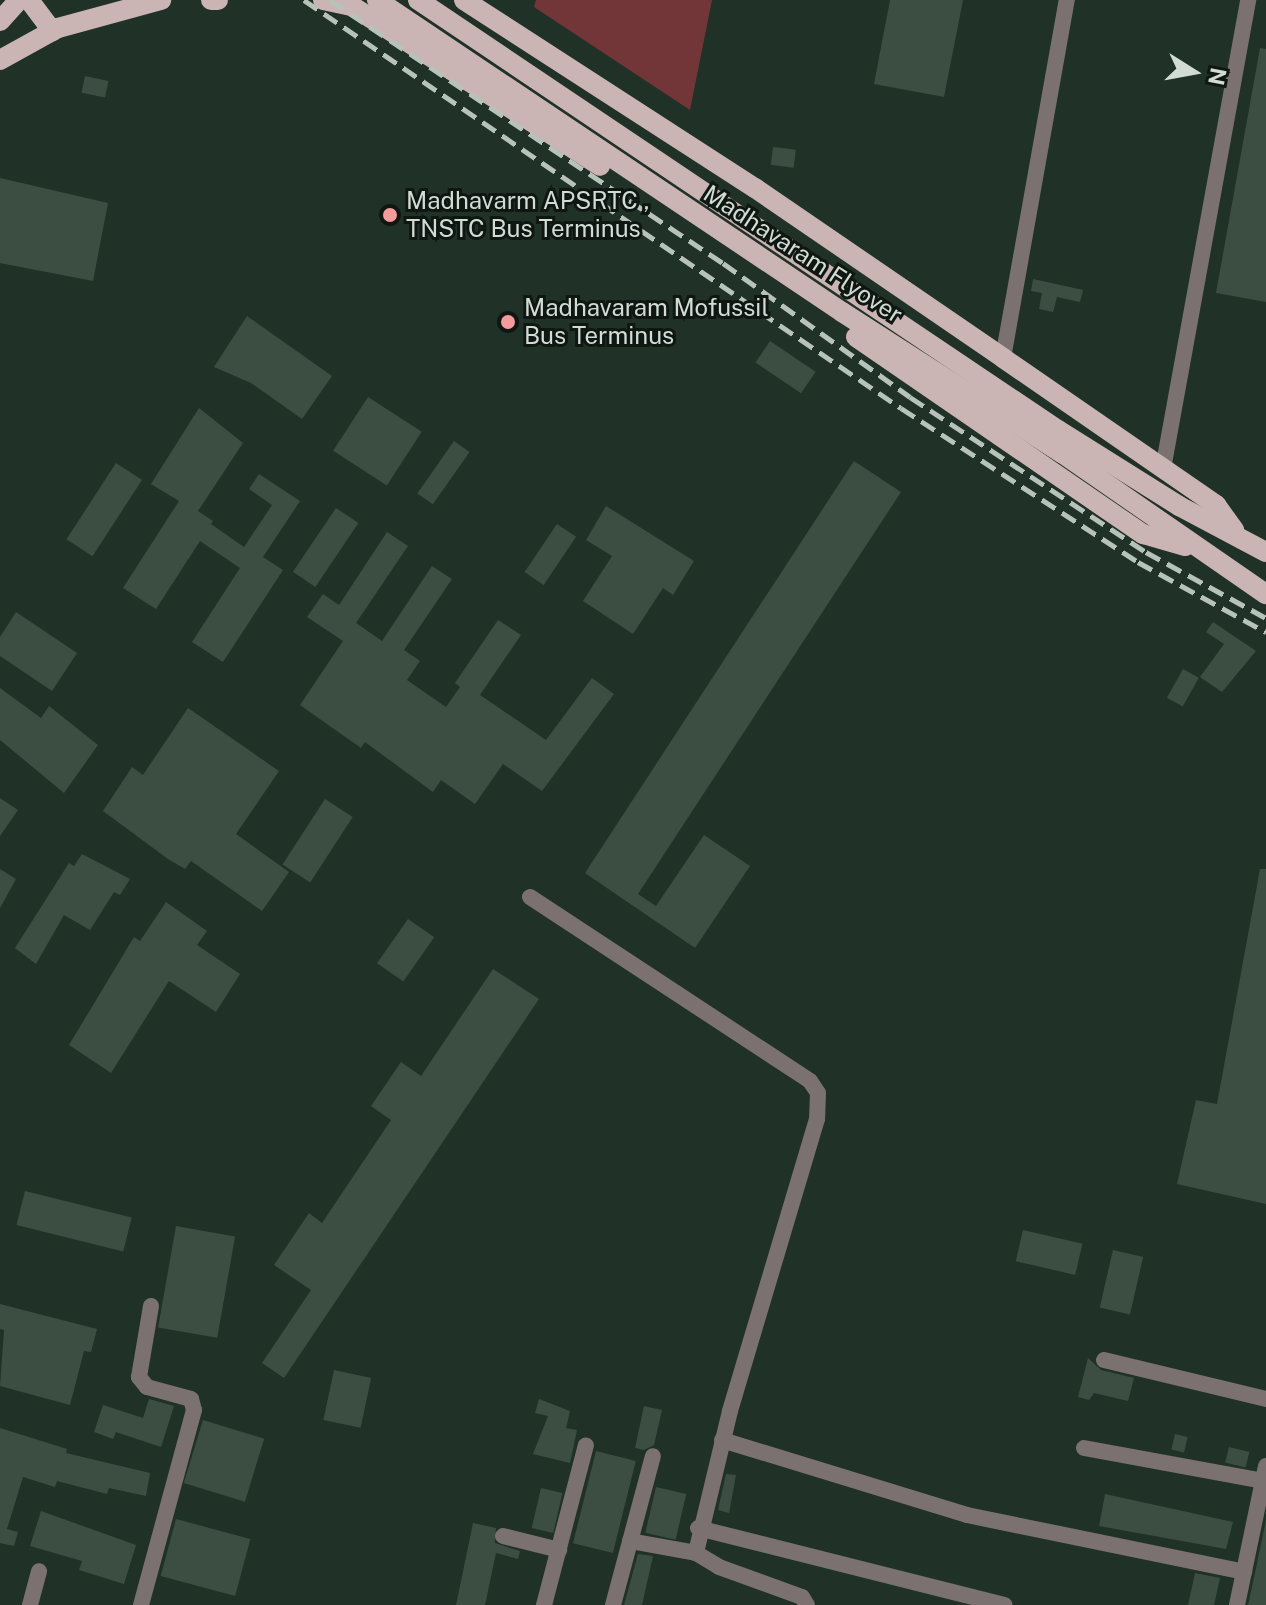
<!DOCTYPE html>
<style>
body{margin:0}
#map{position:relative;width:1266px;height:1605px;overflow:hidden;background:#203127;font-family:"Public Sans",sans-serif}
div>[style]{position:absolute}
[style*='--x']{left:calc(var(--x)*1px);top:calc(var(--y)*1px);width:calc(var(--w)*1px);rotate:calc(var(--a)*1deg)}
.green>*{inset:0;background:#733638}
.building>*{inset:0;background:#3c4e42;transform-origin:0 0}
.street>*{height:16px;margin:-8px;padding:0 8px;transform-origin:8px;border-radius:8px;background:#7b7170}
.primary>*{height:20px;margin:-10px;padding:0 10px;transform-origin:10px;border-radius:10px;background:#cab4b4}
.rail>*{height:5px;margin-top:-2.5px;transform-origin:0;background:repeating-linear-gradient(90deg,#b6c2ba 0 16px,transparent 0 24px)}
.dots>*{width:22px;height:22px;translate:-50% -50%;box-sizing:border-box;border:4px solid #101712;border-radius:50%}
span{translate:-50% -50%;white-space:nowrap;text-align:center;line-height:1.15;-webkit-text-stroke:6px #101712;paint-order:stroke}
.poi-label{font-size:24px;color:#d1dcd5}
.left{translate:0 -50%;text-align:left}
.street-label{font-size:24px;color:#d1dcd5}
.north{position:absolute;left:1154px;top:32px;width:80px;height:80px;-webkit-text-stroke:6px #101712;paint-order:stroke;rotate:101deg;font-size:22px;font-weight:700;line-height:32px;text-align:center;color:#d1dcd5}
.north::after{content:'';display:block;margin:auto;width:28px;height:36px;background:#d1dcd5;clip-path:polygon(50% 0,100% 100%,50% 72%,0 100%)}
</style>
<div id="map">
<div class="green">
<div style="clip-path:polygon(536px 0,712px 0,690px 110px,534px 7px)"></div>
</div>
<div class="building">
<div style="clip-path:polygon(890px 0,963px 0,944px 97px,874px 84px)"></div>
<div style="clip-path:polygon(1260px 48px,1266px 49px,1266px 302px,1216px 293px)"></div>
<div style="left:85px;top:76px;width:24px;height:17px;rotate:12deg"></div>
<div style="left:773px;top:147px;width:23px;height:18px;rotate:7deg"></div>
<div style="clip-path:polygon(0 178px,108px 203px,93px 281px,0 263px)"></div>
<div style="clip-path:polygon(1033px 279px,1083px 290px,1080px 302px,1057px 297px,1053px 312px,1039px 309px,1042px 293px,1031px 291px)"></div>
<div style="clip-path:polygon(247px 316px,332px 376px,302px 419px,251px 383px,214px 367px)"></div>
<div style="left:770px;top:341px;width:55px;height:26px;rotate:34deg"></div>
<div style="left:368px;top:397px;width:64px;height:64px;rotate:33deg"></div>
<div style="clip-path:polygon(199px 408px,243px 443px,198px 511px,213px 521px,211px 524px,244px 547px,272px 505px,249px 489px,259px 474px,300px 501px,263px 557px,283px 570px,223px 662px,192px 642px,240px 568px,200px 541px,156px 609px,123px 588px,179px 501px,151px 484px)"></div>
<div style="left:454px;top:441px;width:19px;height:64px;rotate:35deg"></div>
<div style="clip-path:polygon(854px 461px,901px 492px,638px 894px,656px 906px,704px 835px,750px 866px,695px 948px,585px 873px)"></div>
<div style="left:116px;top:463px;width:31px;height:91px;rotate:33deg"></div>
<div style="clip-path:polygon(606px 506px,694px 561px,673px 595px,663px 588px,633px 634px,583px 601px,612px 556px,586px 540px)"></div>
<div style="left:336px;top:508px;width:27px;height:77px;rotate:34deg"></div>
<div style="left:557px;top:524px;width:23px;height:58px;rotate:34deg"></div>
<div style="clip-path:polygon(387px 532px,408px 546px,356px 623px,382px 641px,432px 566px,452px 579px,404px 650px,420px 661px,407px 680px,446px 707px,460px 687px,455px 683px,498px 620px,521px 635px,480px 695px,546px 740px,592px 678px,614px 694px,542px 791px,503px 764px,475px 804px,441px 780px,433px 792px,365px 742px,361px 748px,300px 705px,343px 641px,307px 617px,323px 594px,339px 605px)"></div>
<div style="clip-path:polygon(16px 612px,77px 653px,52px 691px,0 656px,0 637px)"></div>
<div style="clip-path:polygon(1213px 622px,1256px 651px,1222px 692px,1200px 677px,1224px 644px,1206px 632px)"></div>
<div style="left:1183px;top:669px;width:18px;height:33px;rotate:29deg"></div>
<div style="clip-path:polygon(0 688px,41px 718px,49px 706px,98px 745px,64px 793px,0 740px)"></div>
<div style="clip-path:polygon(188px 708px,279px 771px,236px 834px,289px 872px,262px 911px,191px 861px,185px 869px,168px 859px,103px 811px,132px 767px,143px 775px)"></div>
<div style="clip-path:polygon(0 798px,18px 810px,0 836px)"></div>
<div style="left:325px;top:799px;width:33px;height:78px;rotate:33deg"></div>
<div style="clip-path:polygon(82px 854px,130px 879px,120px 895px,114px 892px,90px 930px,64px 915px,36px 964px,15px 948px,69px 863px,74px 866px)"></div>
<div style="clip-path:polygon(0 869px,16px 879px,0 908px)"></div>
<div style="clip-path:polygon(1260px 869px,1266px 869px,1266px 1204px,1177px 1184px,1196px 1100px,1217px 1104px)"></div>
<div style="clip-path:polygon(166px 902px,207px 931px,197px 945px,240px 974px,216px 1012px,169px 981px,111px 1073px,69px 1045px,134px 937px,140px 941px)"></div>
<div style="left:408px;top:919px;width:32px;height:54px;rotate:35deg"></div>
<div style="clip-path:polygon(493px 969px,539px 999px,284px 1378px,262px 1363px,311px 1290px,274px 1265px,309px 1213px,322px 1223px,391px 1120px,371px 1106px,401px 1062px,421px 1076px)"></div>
<div style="left:25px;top:1191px;width:110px;height:35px;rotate:14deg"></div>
<div style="left:176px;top:1226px;width:60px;height:103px;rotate:10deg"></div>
<div style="left:1023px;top:1230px;width:61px;height:32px;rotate:13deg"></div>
<div style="left:1113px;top:1250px;width:31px;height:59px;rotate:13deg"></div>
<div style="clip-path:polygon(0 1304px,97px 1329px,91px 1352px,84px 1351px,70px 1405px,0 1386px,4px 1330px,0 1329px)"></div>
<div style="clip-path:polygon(1088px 1358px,1101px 1370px,1134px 1378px,1128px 1401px,1094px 1393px,1089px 1400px,1078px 1397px)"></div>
<div style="left:334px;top:1370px;width:38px;height:51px;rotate:12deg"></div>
<div style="clip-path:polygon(149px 1399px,174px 1406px,161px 1447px,116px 1432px,113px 1439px,94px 1432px,103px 1405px,143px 1418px)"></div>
<div style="clip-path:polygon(539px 1399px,570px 1411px,566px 1428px,577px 1430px,570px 1463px,533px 1454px,548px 1416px,535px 1413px)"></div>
<div style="clip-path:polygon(644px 1406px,662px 1410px,654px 1445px,644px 1450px,635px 1448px)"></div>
<div style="left:203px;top:1420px;width:64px;height:66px;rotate:17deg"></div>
<div style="clip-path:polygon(0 1428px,67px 1449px,66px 1453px,150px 1473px,146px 1496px,109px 1488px,107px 1494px,57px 1481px,55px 1487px,23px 1477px,7px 1529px,18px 1532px,14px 1546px,0 1543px)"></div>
<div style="left:1175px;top:1434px;width:13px;height:16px;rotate:13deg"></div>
<div style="left:1229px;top:1447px;width:21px;height:16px;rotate:14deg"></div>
<div style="left:596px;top:1451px;width:41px;height:95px;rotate:14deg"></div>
<div style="clip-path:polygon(726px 1474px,736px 1475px,729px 1513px,718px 1510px)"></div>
<div style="left:656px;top:1487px;width:31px;height:47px;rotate:13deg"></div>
<div style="left:541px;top:1488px;width:22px;height:41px;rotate:13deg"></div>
<div style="clip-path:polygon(1105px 1494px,1233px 1522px,1226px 1549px,1099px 1526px)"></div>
<div style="clip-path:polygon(41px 1511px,136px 1545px,124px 1584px,79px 1570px,82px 1561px,30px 1546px)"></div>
<div style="left:176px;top:1519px;width:77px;height:59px;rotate:15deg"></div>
<div style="clip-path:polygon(1266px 1520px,1266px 1605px,1248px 1605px,1255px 1573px)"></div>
<div style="clip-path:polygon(473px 1523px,496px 1528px,495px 1543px,520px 1551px,518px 1559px,496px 1553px,485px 1605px,456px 1605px)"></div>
<div style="clip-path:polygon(638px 1554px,653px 1556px,642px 1605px,624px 1605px)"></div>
<div style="clip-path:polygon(1195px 1573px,1220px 1578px,1214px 1605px,1188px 1605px)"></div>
</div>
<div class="street">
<div style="--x:1003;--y:358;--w:364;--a:-79.9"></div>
<div style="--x:1163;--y:469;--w:477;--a:-79.7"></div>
<div style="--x:530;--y:897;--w:335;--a:33.3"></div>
<div style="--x:810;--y:1081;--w:14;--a:56"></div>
<div style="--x:818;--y:1093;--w:26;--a:92"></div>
<div style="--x:817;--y:1119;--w:305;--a:106.6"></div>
<div style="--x:730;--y:1411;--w:146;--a:103.5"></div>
<div style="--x:696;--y:1553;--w:27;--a:31"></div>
<div style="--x:719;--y:1567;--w:88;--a:19.9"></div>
<div style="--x:802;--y:1597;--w:9;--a:58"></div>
<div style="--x:1104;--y:1360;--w:167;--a:13.5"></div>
<div style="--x:722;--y:1440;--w:256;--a:17"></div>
<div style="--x:967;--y:1515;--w:283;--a:11.6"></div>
<div style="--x:1084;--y:1448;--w:182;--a:10.4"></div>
<div style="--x:698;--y:1528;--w:316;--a:14.1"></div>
<div style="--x:503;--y:1536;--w:58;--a:14"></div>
<div style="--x:630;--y:1541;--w:67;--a:10.3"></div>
<div style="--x:30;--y:1605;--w:35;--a:-75"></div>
<div style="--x:141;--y:1605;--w:202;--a:-74.8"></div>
<div style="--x:194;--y:1410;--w:11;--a:-105"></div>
<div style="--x:191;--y:1399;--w:46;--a:-164.7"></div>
<div style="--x:147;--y:1387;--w:13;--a:-129"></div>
<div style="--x:139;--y:1377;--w:72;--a:-80.4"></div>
<div style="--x:544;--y:1605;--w:165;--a:-75.3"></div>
<div style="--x:613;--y:1605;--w:154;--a:-75"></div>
<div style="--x:1237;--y:1605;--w:142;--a:-78.2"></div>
</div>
<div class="primary">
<div style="--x:29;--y:0;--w:39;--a:53"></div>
<div style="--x:211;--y:0;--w:7;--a:0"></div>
<div style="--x:323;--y:0;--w:30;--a:12"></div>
<div style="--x:352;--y:6;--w:295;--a:32.8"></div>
<div style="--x:377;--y:0;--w:560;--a:33.86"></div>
<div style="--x:842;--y:312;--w:261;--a:32.7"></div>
<div style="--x:1062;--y:453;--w:248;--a:34.7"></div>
<div style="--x:418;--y:0;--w:771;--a:33.9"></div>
<div style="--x:1058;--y:430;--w:143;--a:32.1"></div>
<div style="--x:1179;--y:506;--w:98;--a:27.9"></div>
<div style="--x:464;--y:0;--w:346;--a:32.9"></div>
<div style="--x:755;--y:188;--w:301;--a:34.4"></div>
<div style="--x:1003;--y:358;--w:259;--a:34.6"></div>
<div style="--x:1216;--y:505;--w:31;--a:54"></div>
<div style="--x:0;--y:21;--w:28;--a:-48"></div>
<div style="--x:0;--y:60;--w:66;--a:-28.9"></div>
<div style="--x:58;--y:28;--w:107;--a:-15.2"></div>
<div style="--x:856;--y:337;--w:348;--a:34.5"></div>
<div style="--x:1143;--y:534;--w:44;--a:15.9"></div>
</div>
<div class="rail">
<div style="--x:304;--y:0;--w:723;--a:34.35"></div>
<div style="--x:901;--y:408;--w:283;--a:33"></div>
<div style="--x:1138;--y:562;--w:146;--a:28.7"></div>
<div style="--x:330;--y:0;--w:473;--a:33.8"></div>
<div style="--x:723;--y:263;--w:230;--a:35.6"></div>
<div style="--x:910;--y:397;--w:282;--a:33.3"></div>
<div style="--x:1146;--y:552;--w:137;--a:28.8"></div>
</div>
<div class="dots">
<div style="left:390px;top:215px;background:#f59b9b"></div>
<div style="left:508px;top:322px;background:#f59b9b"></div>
</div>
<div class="poi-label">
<span class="left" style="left:406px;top:215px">Madhavarm APSRTC ,<br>TNSTC Bus Terminus</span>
<span class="left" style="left:524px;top:322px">Madhavaram Mofussil<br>Bus Terminus</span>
</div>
<div class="street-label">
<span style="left:803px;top:254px;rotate:33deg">Madhavaram Flyover</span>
</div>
<div class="north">N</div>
</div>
